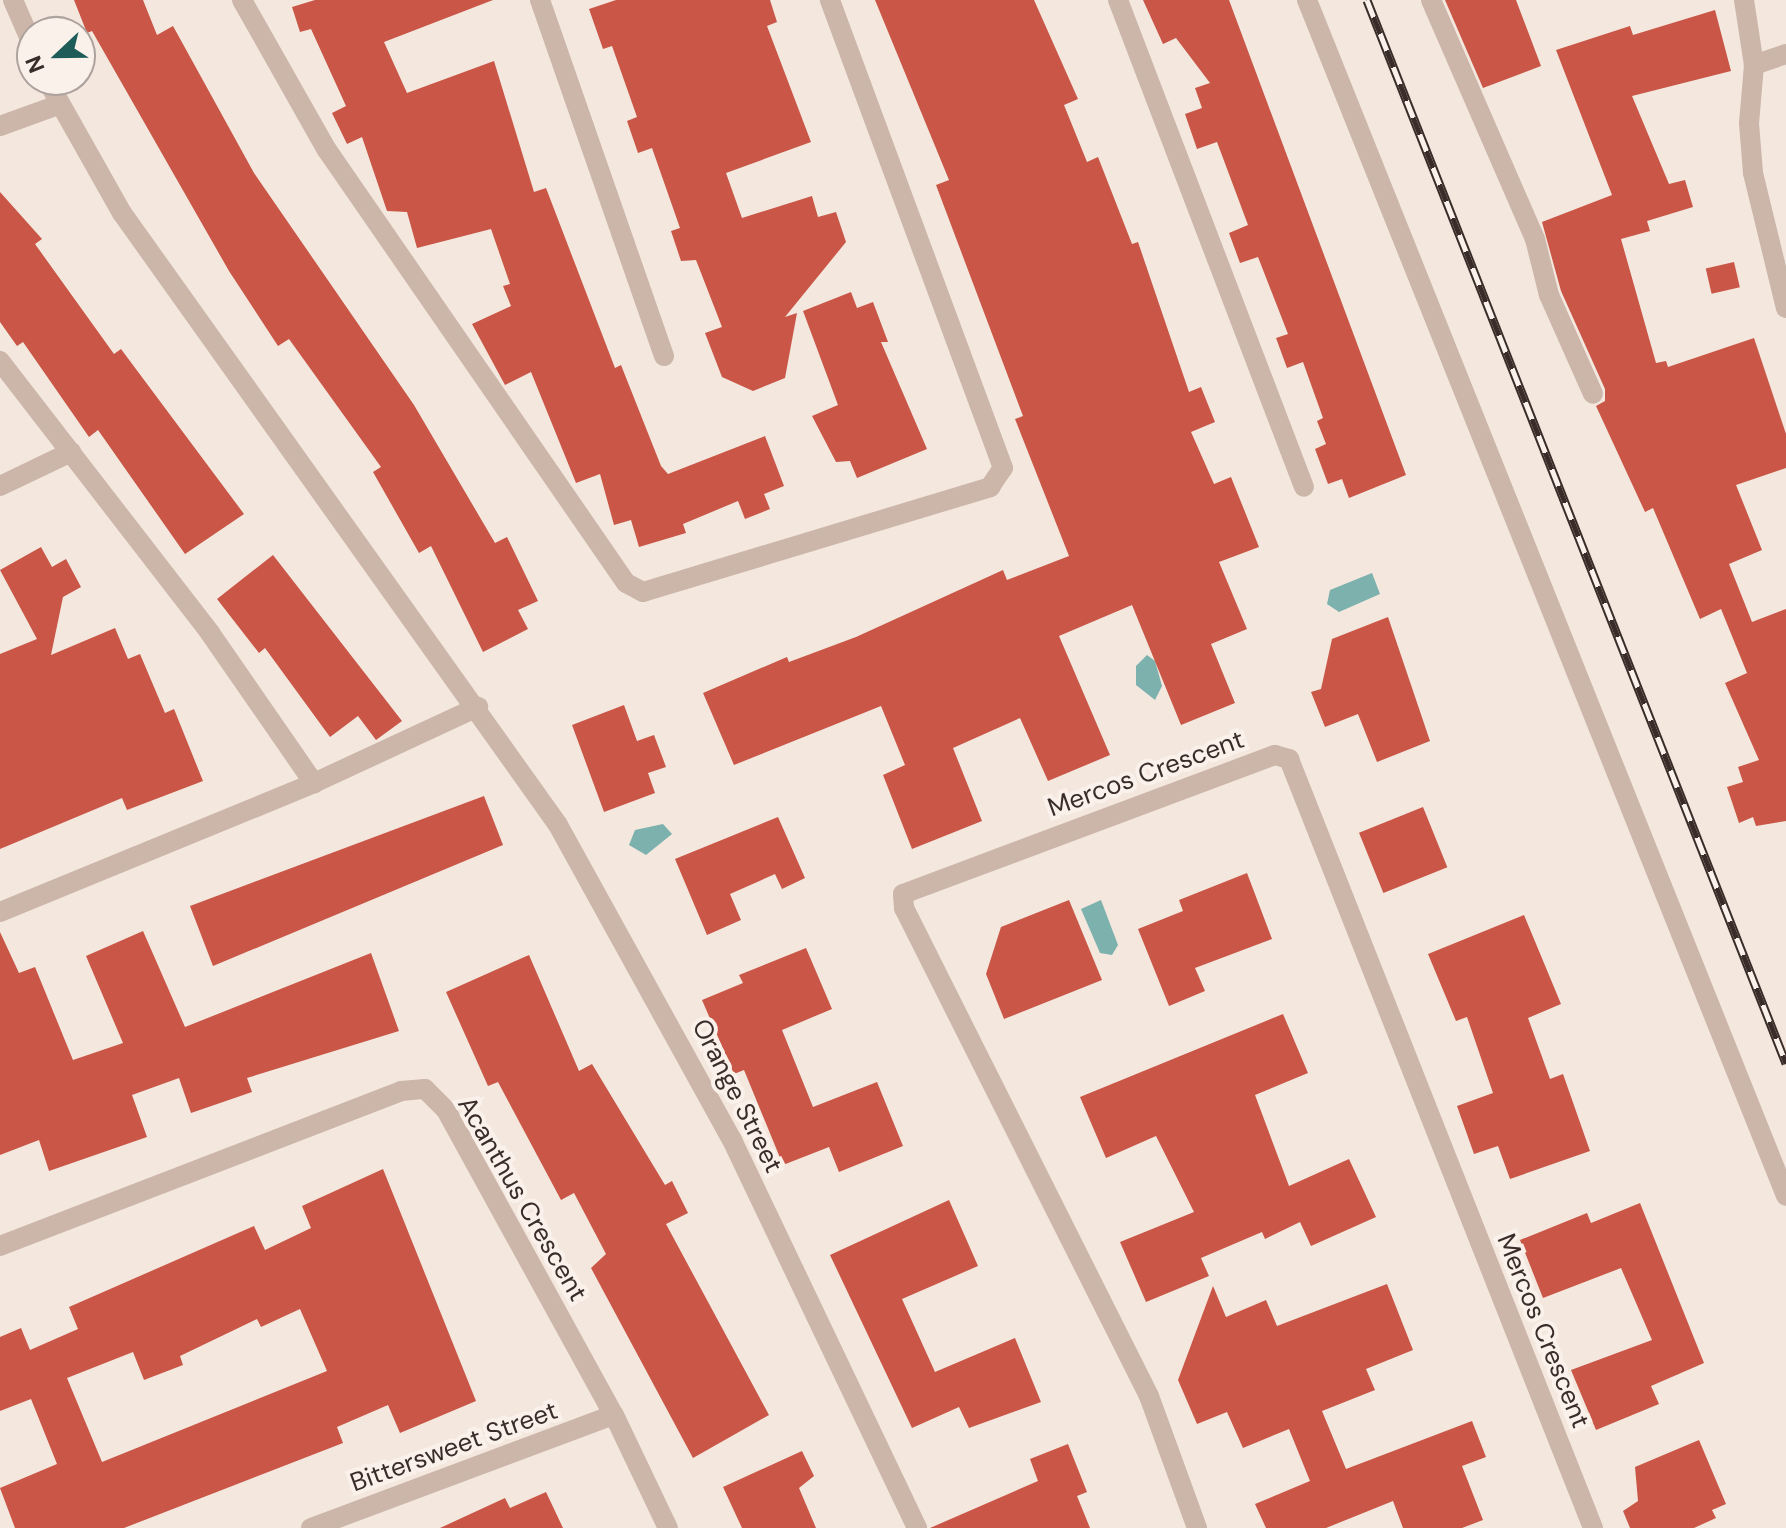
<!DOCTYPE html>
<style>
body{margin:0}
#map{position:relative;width:1786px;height:1528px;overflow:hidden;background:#f3e7de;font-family:"DM Sans",sans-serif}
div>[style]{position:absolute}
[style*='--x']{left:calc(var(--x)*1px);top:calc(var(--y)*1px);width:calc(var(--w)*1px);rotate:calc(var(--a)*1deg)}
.water>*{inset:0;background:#7cb1ad}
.building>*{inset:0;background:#c95646;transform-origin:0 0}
.minor>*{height:20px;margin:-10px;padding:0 10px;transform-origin:10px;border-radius:10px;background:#ccb5a9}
.rail>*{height:9px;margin-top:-4.5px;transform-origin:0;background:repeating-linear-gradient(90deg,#fbf1eb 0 18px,#392c29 0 36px);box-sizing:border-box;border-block:2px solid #392c29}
span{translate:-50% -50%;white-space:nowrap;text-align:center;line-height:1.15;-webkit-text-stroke:8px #fbf1eb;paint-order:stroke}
.street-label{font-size:26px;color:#392c29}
.north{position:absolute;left:16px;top:16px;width:80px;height:80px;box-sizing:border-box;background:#fbf1eb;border:2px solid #ada29d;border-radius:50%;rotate:248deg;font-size:22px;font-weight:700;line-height:32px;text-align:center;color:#392c29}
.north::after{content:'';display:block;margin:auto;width:28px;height:36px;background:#1d5c59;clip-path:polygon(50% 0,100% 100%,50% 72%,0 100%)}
</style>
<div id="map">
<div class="water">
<div style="clip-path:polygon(1372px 573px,1380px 594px,1339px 612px,1327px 604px,1330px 590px)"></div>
<div style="clip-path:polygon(1147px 655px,1155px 661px,1162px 686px,1155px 700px,1136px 685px,1136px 666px)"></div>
<div style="clip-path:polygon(663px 824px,672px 834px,646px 855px,629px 845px,635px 830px)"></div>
<div style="clip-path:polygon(1101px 900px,1118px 945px,1112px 955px,1100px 953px,1081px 909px)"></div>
</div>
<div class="building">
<div style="clip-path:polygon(74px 0,143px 0,157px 35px,173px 26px,254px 173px,414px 405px,495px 543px,507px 537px,538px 601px,518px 610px,528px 629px,483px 652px,431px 546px,419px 553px,373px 472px,381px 467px,289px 339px,278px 346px,229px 271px,92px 31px,87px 33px)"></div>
<div style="clip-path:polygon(315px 0,493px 0,384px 42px,407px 93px,494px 61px,534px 192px,546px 188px,615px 368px,621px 365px,661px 466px,668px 474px,765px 436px,784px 486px,764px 494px,770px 509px,745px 519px,738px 501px,683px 524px,686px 533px,639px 547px,631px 520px,614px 525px,600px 474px,576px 483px,531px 372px,505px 385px,472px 324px,511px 306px,503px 286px,510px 284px,491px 229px,417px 248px,407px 212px,387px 211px,362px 137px,347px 144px,332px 113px,346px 106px,311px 29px,300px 32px,292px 7px)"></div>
<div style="clip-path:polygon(616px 0,770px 0,777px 22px,767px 26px,811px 142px,726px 173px,742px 218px,812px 196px,818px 217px,836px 212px,846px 242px,785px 317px,797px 313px,785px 378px,753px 391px,722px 377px,705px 333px,722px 327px,696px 260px,681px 261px,671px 231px,680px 228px,652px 148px,638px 153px,627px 121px,637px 117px,612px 46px,603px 49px,589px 9px)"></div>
<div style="clip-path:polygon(875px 0,1034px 0,1078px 99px,1064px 105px,1087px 162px,1098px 157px,1132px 244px,1138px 242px,1189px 392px,1201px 387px,1215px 422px,1191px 432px,1214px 484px,1231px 477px,1259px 547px,1219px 562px,1247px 629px,1211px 644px,1235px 703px,1181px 725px,1132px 605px,1059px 636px,1110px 755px,1048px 781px,1020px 718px,953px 748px,982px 821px,912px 849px,883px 775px,905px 765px,881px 706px,734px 765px,703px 693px,787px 657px,789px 662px,856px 637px,1003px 570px,1007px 580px,1069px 556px,1015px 419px,1023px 416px,936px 185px,949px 180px)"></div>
<div style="clip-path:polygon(1143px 0,1229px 0,1406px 475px,1349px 498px,1342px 479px,1328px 484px,1315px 449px,1326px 444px,1317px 421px,1323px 418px,1303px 362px,1287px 368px,1276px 338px,1288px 334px,1258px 257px,1240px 263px,1229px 233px,1248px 225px,1217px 142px,1197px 149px,1185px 114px,1202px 108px,1195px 88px,1210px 83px,1176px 38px,1163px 44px)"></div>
<div style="clip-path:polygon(1445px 0,1516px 0,1541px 66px,1483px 88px)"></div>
<div style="clip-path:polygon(1715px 10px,1731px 71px,1632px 96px,1669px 184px,1685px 180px,1693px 207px,1647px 221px,1650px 231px,1621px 239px,1656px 363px,1666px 361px,1668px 367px,1754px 338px,1786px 434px,1786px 468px,1736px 485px,1762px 550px,1729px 564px,1752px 622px,1786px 609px,1786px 821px,1756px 826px,1753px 817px,1739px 823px,1727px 787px,1743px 782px,1738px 767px,1759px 760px,1725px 683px,1747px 673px,1721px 609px,1700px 619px,1653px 508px,1645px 512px,1596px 406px,1605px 401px,1605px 389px,1561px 291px,1542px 222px,1612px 195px,1556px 50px,1630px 26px,1633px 35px)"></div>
<div style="clip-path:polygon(0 192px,42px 239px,35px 244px,114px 354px,121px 349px,244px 514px,185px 554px,98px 430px,89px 437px,23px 342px,17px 346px,0 322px)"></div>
<div style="left:1734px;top:262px;width:26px;height:29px;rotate:77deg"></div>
<div style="clip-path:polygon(851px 292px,857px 308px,873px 302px,888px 342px,881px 342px,927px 449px,857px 478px,850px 461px,836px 462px,812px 416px,838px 405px,803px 311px)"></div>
<div style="clip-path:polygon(41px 547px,52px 567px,66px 559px,81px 587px,63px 597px,51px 655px,115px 628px,128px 659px,140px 654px,165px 713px,174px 709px,203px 781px,127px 810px,122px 798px,0 849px,0 654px,37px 639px,0 570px)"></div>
<div style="clip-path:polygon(273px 555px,402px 721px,376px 740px,358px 716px,330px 737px,265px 648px,259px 653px,217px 599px)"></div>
<div style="clip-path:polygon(1388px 617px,1430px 741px,1377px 762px,1358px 714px,1325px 727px,1311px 692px,1321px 689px,1332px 639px)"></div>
<div style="clip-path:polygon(624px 705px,637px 741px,654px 735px,666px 767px,648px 773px,655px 793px,604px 812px,572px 725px)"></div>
<div style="clip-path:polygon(484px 796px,503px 845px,213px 966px,190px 906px)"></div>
<div style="left:1423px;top:807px;width:65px;height:69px;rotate:68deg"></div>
<div style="clip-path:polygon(778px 817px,805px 878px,782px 889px,775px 874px,730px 894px,741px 920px,707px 935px,675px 859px)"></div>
<div style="clip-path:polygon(1247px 873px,1272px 939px,1195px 968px,1205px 991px,1169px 1006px,1138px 929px,1183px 911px,1179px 900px)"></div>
<div style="clip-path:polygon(1069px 900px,1102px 980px,1004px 1019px,986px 974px,1001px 927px)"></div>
<div style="clip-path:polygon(1524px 915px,1561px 1004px,1528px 1018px,1550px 1079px,1563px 1074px,1590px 1151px,1510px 1179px,1498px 1146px,1474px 1154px,1457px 1106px,1493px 1093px,1467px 1017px,1456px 1021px,1428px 954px)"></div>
<div style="clip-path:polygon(143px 931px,185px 1027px,371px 953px,399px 1031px,247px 1078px,252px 1092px,191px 1113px,179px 1078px,132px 1095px,147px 1137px,49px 1171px,39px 1140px,0 1155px,0 932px,19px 973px,35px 967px,73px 1060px,123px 1043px,86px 956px)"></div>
<div style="clip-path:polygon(806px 948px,832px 1009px,782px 1030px,813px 1107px,877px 1082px,903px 1146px,839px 1172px,829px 1147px,783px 1165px,744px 1070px,734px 1074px,702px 1000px,743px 983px,739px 975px)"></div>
<div style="clip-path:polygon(529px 955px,579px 1071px,592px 1064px,665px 1185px,672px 1181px,688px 1213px,666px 1224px,769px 1415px,693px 1458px,591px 1268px,606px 1254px,574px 1193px,561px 1200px,498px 1082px,488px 1086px,446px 992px)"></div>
<div style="clip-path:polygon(1283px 1014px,1308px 1073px,1255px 1095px,1289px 1186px,1349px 1159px,1376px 1217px,1311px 1246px,1300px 1222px,1265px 1239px,1262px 1232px,1201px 1258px,1209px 1276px,1146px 1302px,1120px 1242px,1194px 1212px,1156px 1136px,1106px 1158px,1080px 1097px)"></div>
<div style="clip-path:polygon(evenodd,383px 1169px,476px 1401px,400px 1433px,388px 1405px,337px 1427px,343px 1443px,124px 1528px,15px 1528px,0 1488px,57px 1464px,31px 1399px,0 1411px,0 1337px,21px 1328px,30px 1350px,78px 1329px,69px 1307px,254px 1226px,265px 1250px,311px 1228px,302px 1206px,383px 1169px,300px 1309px,327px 1371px,102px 1462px,67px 1378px,133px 1352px,144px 1380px,183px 1365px,180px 1356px,257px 1319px,261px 1327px,300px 1309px)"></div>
<div style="clip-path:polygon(949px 1200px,978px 1266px,902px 1299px,935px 1372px,1015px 1338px,1041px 1402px,969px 1428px,959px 1407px,912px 1428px,830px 1255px)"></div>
<div style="clip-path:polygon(1640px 1203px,1704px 1363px,1651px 1386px,1659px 1404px,1596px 1430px,1571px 1370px,1652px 1340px,1621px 1268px,1543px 1298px,1520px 1240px,1587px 1213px,1591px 1223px)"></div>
<div style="clip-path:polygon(1387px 1284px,1413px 1350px,1366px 1369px,1375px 1390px,1322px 1411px,1346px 1469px,1472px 1421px,1486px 1457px,1462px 1466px,1483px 1520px,1462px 1528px,1403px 1528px,1393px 1501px,1326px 1528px,1266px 1528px,1255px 1504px,1310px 1481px,1289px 1429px,1243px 1448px,1227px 1412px,1197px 1424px,1178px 1380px,1213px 1286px,1226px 1317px,1266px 1300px,1277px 1326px)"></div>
<div style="clip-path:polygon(1699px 1440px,1726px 1504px,1712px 1510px,1716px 1518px,1694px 1528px,1630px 1528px,1623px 1511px,1638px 1501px,1635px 1467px)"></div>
<div style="clip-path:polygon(1068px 1444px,1087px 1492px,1077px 1496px,1090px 1528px,930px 1528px,1038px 1481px,1030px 1459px)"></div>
<div style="clip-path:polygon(802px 1451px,814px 1476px,799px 1488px,816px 1528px,742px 1528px,723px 1487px)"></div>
<div style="clip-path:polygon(546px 1492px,563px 1528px,440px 1528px,505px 1498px,510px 1508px)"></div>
</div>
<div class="minor">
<div style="--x:13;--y:0;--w:48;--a:66.6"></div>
<div style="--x:242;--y:0;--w:172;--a:60.5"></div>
<div style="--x:327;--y:150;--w:526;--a:55.37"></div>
<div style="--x:626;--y:583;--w:19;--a:28"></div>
<div style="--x:643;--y:592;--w:363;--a:-16.8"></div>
<div style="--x:990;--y:487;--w:23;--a:-56"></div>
<div style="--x:1003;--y:468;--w:499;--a:-110.3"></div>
<div style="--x:540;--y:0;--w:377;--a:70.8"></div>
<div style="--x:1118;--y:0;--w:521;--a:69.1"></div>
<div style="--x:1307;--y:0;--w:1288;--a:68.17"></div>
<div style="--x:1431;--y:0;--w:261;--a:66.5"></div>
<div style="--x:1535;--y:239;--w:58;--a:76"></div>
<div style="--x:1549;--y:295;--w:108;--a:66"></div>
<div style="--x:1744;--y:0;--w:66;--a:81.3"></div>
<div style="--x:1786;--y:54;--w:34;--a:161"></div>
<div style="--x:1754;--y:65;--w:58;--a:94.9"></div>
<div style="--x:1749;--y:123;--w:50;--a:85.4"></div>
<div style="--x:1753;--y:173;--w:139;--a:76.3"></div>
<div style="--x:47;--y:80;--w:153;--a:60.6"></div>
<div style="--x:122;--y:213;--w:751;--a:54.53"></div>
<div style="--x:558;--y:825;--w:360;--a:61.1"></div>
<div style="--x:732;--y:1140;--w:430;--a:64.5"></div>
<div style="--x:0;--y:126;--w:62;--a:-19.9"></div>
<div style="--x:0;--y:361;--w:344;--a:52.3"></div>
<div style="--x:210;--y:633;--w:183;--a:55.3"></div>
<div style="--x:0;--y:486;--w:79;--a:-25.6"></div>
<div style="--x:0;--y:912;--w:339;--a:-22.3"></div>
<div style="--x:314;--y:783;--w:181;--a:-24.9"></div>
<div style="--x:0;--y:1246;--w:430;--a:-21.1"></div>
<div style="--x:401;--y:1091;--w:24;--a:-5"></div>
<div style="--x:425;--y:1089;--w:30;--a:45"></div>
<div style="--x:446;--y:1110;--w:348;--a:61.2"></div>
<div style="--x:614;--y:1415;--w:125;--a:64.5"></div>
<div style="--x:311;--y:1528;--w:323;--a:-20.5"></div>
<div style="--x:1197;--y:1528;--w:140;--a:-110"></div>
<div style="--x:1149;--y:1396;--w:546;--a:-116.66"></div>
<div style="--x:904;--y:908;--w:14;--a:-94"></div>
<div style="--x:903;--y:894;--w:397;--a:-20.5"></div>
<div style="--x:1275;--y:755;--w:15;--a:16"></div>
<div style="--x:1289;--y:759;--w:827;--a:68.43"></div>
</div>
<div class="rail">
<div style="--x:1367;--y:0;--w:1143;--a:68.49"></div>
</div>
<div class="street-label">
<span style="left:1146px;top:774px;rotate:-20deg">Mercos Crescent</span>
<span style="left:737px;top:1096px;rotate:63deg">Orange Street</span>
<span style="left:522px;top:1199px;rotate:60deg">Acanthus Crescent</span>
<span style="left:1543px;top:1331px;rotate:68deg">Mercos Crescent</span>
<span style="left:454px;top:1447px;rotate:-20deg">Bittersweet Street</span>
</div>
<div class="north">N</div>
</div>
